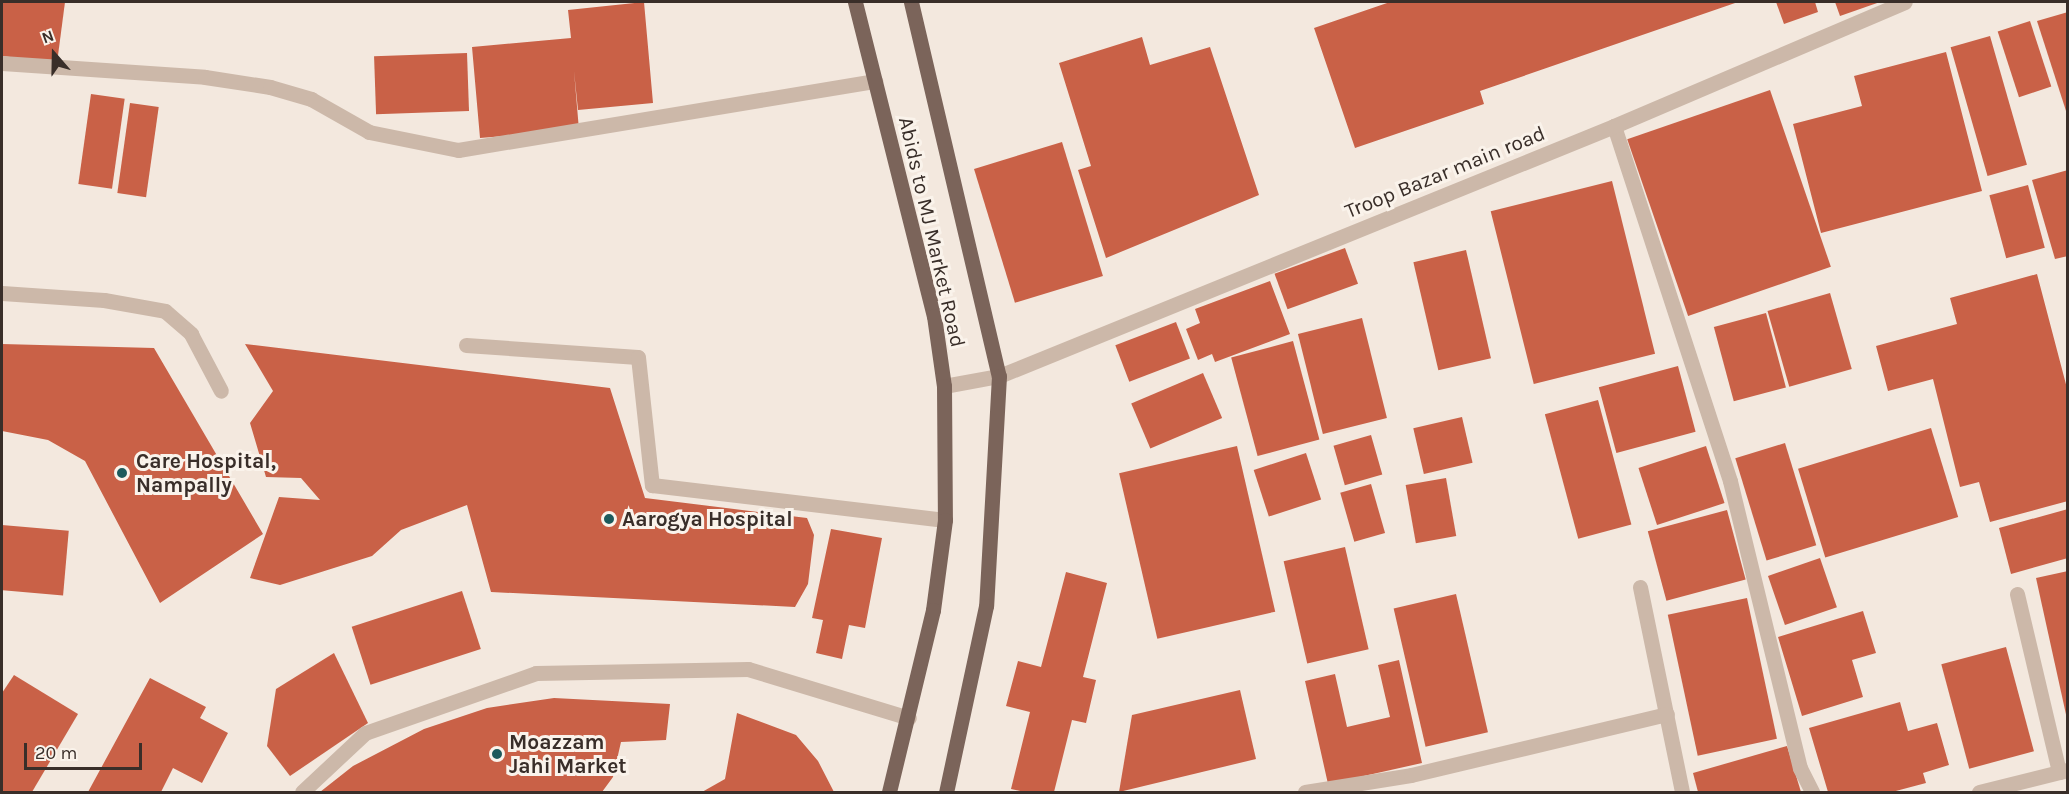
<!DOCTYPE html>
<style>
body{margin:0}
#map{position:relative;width:2069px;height:794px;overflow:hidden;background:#f3e8de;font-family:Karla,sans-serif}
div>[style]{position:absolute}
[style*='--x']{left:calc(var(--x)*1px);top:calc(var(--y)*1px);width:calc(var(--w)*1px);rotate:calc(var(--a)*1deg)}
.building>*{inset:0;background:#c96147;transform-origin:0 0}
.service>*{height:15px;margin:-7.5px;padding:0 7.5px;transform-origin:7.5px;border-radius:7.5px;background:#ccb8a9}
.minor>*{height:15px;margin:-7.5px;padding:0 7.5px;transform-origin:7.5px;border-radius:7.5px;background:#ccb8a9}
.tertiary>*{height:15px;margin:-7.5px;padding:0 7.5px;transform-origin:7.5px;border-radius:7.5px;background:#ccb8a9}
.primary>*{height:15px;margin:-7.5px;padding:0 7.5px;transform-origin:7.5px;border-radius:7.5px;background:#7b645a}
.dots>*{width:16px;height:16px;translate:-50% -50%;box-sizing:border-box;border:3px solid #faf3eb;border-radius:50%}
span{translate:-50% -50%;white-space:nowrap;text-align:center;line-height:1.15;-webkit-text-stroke:6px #faf3eb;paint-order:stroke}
.street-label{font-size:21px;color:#392e29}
.poi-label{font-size:21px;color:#392e29;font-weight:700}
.left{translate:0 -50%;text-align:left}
.frame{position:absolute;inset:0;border:3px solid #392e29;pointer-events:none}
.north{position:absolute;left:24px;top:24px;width:60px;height:60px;-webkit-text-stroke:4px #faf3eb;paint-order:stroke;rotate:340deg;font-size:16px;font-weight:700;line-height:24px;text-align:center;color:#392e29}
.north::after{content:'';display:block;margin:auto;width:21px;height:27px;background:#392e29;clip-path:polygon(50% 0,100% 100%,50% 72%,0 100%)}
.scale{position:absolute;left:24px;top:743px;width:118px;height:27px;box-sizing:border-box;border:3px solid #392e29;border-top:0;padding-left:8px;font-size:18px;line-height:21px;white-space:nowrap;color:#392e29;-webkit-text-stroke:4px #faf3eb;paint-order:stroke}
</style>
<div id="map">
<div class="building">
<div style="clip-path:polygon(2px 2px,65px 2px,57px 63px,2px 56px)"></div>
<div style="clip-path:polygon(644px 2px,653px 103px,578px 110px,574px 71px,579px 130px,480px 138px,472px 47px,571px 38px,568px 10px)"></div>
<div style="clip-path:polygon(1390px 2px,1738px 2px,1480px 91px,1484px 104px,1355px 148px,1314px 28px)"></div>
<div style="clip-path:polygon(1776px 2px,1815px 2px,1818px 12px,1784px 24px)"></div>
<div style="clip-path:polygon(1835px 2px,1880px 2px,1840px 16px)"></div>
<div style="clip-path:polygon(2068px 12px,2068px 114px,2067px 114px,2037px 21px)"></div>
<div style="left:2030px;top:21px;width:69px;height:34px;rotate:72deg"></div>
<div style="left:1990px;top:36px;width:134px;height:41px;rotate:74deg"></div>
<div style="clip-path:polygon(1142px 37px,1150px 65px,1210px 47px,1259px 195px,1106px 258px,1078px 170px,1091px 166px,1059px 63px)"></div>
<div style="clip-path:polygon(1946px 52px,1982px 191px,1821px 233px,1793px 124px,1862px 106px,1854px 76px)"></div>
<div style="left:467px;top:53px;width:58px;height:93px;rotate:88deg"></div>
<div style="left:1770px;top:90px;width:187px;height:151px;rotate:71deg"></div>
<div style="left:91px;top:94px;width:34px;height:91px;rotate:8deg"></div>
<div style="left:130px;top:103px;width:29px;height:91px;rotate:8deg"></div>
<div style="left:1062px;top:142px;width:140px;height:92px;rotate:73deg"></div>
<div style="clip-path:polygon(2068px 170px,2068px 256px,2055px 259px,2032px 180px)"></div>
<div style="left:1612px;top:181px;width:178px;height:125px;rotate:76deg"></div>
<div style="left:2028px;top:185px;width:65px;height:40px;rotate:75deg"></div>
<div style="left:1345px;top:248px;width:38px;height:75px;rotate:70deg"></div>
<div style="left:1466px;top:250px;width:111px;height:54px;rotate:77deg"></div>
<div style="clip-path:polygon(2037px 274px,2068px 392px,2068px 501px,1990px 522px,1979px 482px,1960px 487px,1933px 379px,1888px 391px,1876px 346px,1957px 324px,1950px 298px)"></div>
<div style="clip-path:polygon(1270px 281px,1290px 334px,1215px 362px,1212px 354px,1198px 360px,1186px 329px,1200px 323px,1195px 309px)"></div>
<div style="left:1830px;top:293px;width:79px;height:65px;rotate:74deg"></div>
<div style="left:1766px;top:313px;width:77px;height:54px;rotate:75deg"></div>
<div style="left:1362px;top:318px;width:103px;height:66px;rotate:76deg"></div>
<div style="left:1176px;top:322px;width:39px;height:65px;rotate:69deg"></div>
<div style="left:1293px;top:341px;width:102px;height:64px;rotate:75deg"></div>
<div style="clip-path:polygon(2px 344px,154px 348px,263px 534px,160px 603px,85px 461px,48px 440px,2px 431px)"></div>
<div style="clip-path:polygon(245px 344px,610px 388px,645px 498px,807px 518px,814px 535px,808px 584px,795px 607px,491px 592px,467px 505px,401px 530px,372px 556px,280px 585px,250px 578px,279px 497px,320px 500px,301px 478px,266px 477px,250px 423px,273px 391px)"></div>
<div style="left:1678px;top:366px;width:68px;height:82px;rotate:75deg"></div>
<div style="left:1203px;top:373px;width:49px;height:78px;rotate:67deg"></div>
<div style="left:1598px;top:400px;width:129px;height:55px;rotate:75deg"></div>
<div style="left:1462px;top:417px;width:47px;height:50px;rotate:77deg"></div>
<div style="left:1931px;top:428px;width:93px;height:139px;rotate:73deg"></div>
<div style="left:1371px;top:435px;width:41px;height:39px;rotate:74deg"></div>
<div style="left:1785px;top:443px;width:107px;height:52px;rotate:73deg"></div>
<div style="left:1237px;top:446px;width:170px;height:121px;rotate:77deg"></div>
<div style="left:1706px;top:446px;width:60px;height:71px;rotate:72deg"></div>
<div style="left:1306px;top:453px;width:49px;height:55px;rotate:72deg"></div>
<div style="left:1446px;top:478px;width:59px;height:41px;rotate:80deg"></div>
<div style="left:1371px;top:484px;width:51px;height:32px;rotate:74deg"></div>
<div style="clip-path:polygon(2068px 509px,2068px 558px,2011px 574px,1999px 528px)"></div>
<div style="left:1727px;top:510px;width:72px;height:82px;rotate:75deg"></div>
<div style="left:2px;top:525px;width:67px;height:65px;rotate:5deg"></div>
<div style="clip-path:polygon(831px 529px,882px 538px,865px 628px,849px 625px,842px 659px,816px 653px,823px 620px,812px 618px)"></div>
<div style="left:1345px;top:547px;width:105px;height:63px;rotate:77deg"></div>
<div style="left:1820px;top:558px;width:52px;height:55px;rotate:71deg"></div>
<div style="clip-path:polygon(2068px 571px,2068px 719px,2067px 719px,2036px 578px)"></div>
<div style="clip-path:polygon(1066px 572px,1107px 583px,1083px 677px,1096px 680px,1086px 723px,1072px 720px,1054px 792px,1025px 792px,1011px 789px,1030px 712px,1006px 706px,1018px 661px,1041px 667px)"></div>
<div style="left:462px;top:591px;width:61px;height:116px;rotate:72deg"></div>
<div style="left:1456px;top:594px;width:142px;height:64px;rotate:77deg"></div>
<div style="left:1747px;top:598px;width:144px;height:81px;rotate:78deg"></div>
<div style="clip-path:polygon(1863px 611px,1876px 653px,1852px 660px,1863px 697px,1802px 716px,1778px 637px)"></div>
<div style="left:2006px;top:647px;width:108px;height:67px;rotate:75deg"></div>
<div style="clip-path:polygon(334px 653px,368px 723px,290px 776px,267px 746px,276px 689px)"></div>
<div style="clip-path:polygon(1399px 660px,1422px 763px,1328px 784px,1305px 681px,1335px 674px,1347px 727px,1390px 717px,1378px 665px)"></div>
<div style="clip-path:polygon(14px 675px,78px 714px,32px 792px,2px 792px,2px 693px)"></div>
<div style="clip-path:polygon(150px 678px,206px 707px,200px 718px,228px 733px,202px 783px,173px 768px,161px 792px,88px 792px)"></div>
<div style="clip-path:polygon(1240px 690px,1256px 759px,1119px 792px,1132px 715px)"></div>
<div style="clip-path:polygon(554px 698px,670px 704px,666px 740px,621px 742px,613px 777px,602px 792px,320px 792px,353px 766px,424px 729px,487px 708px)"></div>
<div style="clip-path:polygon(1900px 702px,1908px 731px,1937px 723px,1949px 765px,1923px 773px,1926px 783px,1892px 792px,1828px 792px,1809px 728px)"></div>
<div style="clip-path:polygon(737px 713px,796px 735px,818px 761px,834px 792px,702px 792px,725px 779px)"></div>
<div style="clip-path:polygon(1787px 746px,1801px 792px,1698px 792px,1693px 773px)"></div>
</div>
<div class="service">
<div style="--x:2;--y:293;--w:102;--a:3.9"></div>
<div style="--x:104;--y:300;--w:62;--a:10.2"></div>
<div style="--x:165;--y:311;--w:35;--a:41"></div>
<div style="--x:191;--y:334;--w:64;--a:62.2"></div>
</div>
<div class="minor">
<div style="--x:2;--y:63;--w:203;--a:3.9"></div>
<div style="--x:205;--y:77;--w:66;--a:8.7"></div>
<div style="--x:270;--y:87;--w:43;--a:16.3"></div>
<div style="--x:311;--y:99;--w:67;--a:29.6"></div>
<div style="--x:369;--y:132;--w:91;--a:11.4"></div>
<div style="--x:458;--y:150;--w:423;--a:-9.4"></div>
<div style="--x:1614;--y:126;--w:373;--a:71.9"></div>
<div style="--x:1730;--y:481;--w:295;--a:76.3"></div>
<div style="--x:1800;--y:768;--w:27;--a:63"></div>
<div style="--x:466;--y:345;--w:172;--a:4"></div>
<div style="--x:638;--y:357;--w:129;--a:83.8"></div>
<div style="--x:652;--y:485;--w:295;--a:6.8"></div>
<div style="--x:1640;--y:587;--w:209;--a:78.4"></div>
<div style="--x:2017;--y:594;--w:183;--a:76.7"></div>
<div style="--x:302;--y:792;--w:86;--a:-43.1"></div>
<div style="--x:365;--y:733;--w:181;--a:-19.3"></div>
<div style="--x:536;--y:673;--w:212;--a:-1.1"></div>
<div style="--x:748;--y:669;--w:168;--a:16.9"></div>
<div style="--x:1305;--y:792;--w:107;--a:-9.1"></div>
<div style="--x:1411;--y:775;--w:263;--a:-13.4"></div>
<div style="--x:1979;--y:792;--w:92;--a:-13.9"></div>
</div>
<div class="tertiary">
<div style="--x:944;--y:386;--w:56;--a:-10.3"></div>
<div style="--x:999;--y:376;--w:664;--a:-22.12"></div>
<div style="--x:1614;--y:126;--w:316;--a:-23.1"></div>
</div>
<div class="primary">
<div style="--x:855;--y:2;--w:324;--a:75.9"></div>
<div style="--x:934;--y:316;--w:71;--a:81.9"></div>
<div style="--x:944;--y:386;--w:134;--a:89.6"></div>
<div style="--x:945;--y:520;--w:91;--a:97.6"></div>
<div style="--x:933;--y:610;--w:187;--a:103.6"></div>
<div style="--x:911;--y:2;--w:384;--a:76.8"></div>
<div style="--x:999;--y:376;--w:230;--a:93.2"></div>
<div style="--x:986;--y:606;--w:190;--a:102.1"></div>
</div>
<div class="dots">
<div style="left:122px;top:473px;background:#1d5a5c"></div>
<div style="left:609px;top:519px;background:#1d5a5c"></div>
<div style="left:497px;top:754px;background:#1d5a5c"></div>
</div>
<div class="street-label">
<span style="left:1445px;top:172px;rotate:-22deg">Troop Bazar main road</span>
<span style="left:932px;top:232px;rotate:77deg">Abids to MJ Market Road</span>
</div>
<div class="poi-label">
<span class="left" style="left:136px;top:473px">Care Hospital,<br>Nampally</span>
<span class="left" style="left:622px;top:519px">Aarogya Hospital</span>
<span class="left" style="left:509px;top:754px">Moazzam<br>Jahi Market</span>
</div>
<div class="frame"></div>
<div class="north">N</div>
<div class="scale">20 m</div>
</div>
